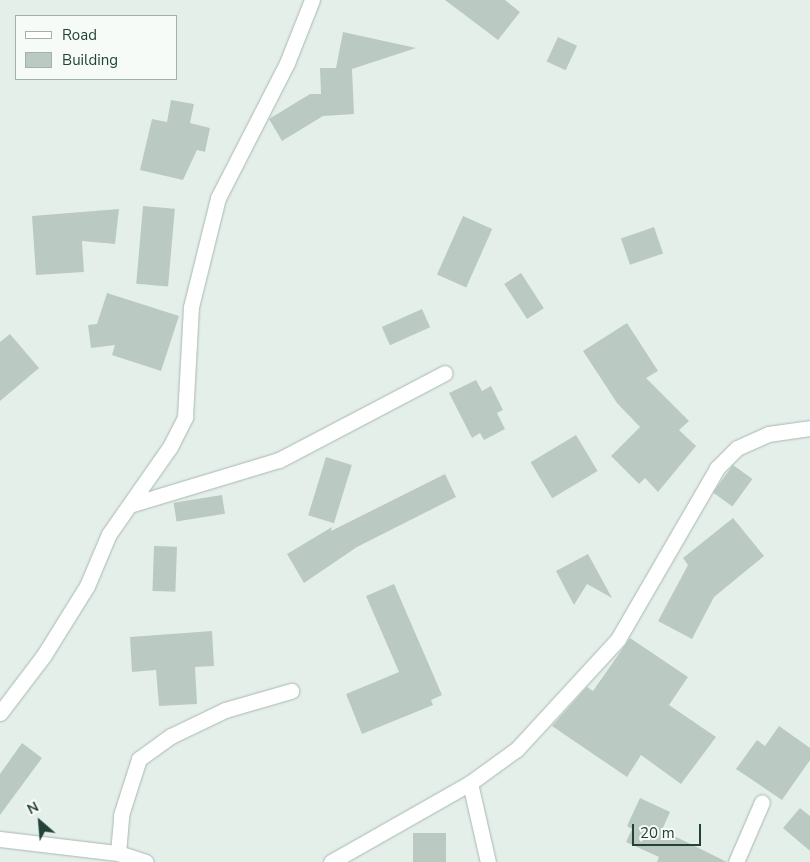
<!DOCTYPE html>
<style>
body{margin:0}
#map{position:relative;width:810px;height:862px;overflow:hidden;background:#e5efea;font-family:"Nunito Sans",sans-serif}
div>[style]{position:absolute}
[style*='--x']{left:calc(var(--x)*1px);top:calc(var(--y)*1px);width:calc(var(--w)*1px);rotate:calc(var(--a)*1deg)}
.building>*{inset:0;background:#bacac3;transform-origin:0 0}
.roads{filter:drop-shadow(0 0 1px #a7b8b1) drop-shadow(0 0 1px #a7b8b1)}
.minor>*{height:15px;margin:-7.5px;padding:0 7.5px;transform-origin:7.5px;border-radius:7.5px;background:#fff}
span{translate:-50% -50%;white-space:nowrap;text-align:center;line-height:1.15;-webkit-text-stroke:5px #f6fbf8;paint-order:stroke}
.legend{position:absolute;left:15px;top:15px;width:162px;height:65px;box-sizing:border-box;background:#f6fbf8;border:1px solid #a2b1ac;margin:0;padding:6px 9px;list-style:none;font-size:15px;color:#234239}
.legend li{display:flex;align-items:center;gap:10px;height:25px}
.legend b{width:25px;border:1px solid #a2b1ac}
.north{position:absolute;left:15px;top:797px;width:50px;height:50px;-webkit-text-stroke:4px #f6fbf8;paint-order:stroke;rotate:333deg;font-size:14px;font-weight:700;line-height:20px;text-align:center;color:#234239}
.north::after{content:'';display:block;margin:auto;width:18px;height:22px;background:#234239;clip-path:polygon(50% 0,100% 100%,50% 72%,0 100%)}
.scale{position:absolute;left:632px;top:824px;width:69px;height:22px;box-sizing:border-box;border:2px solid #234239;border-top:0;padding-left:6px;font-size:15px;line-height:18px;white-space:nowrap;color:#234239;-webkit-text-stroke:4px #f6fbf8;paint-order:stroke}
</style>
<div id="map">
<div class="building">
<div style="clip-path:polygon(445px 0,505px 0,520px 12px,498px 40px)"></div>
<div style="clip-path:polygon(343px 32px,416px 48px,352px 69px,354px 114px,323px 116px,282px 141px,269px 119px,310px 94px,321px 94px,320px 68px,336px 68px)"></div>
<div style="left:558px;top:37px;width:21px;height:27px;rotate:25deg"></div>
<div style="clip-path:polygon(171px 100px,194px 104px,190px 123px,210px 128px,205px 152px,197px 150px,183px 180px,140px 170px,152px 119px,167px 122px)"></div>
<div style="left:143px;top:206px;width:32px;height:78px;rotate:5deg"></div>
<div style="clip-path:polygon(119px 209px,115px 244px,82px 241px,84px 272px,36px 275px,32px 216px)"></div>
<div style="left:463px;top:216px;width:32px;height:64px;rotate:24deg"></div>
<div style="left:654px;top:227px;width:28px;height:35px;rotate:71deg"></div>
<div style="left:521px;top:273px;width:42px;height:20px;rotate:57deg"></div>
<div style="clip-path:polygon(107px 293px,179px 316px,161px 371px,112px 355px,115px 345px,91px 348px,88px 325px,97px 324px)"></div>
<div style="left:422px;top:309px;width:20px;height:44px;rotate:66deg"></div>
<div style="clip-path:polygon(627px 323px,658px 371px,646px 378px,689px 421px,679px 430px,696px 446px,658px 492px,645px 478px,639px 484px,611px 456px,640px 427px,617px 403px,583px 351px)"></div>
<div style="clip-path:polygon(10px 334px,39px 368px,0 401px,0 342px)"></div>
<div style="clip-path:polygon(476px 380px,482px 391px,491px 386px,503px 410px,497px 413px,505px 429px,484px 440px,480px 433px,472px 438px,449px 393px)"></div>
<div style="left:576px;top:435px;width:42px;height:53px;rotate:59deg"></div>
<div style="left:326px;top:457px;width:27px;height:61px;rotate:17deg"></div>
<div style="left:733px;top:465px;width:24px;height:34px;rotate:36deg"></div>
<div style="clip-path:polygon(445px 474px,456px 497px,357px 547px,304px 583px,287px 554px,332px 527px,331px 531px)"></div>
<div style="left:222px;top:495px;width:19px;height:49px;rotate:81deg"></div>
<div style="clip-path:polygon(733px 518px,764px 556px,714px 597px,692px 639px,658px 621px,688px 565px,683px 558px)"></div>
<div style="left:154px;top:546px;width:23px;height:45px;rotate:2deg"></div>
<div style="clip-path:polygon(588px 554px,612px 598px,587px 584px,574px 605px,556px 571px)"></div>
<div style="clip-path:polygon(394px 584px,442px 695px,431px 700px,433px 705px,362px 734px,346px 694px,399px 672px,366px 596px)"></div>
<div style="clip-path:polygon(212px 631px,214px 666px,195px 667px,197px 704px,159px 706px,156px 670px,132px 672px,130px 637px)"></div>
<div style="clip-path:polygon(630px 638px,688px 677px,669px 705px,716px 737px,681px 784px,641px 755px,627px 777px,552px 726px,587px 687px,593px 691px)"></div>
<div style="clip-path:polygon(779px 726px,810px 748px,810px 760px,782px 800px,736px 769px,757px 740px,765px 746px)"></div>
<div style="clip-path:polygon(22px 743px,42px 758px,0 815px,0 774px)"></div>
<div style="clip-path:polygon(640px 798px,670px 812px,662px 830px,727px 862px,657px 862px,659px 857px,626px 842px,632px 829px,627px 826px)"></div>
<div style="clip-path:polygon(800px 808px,810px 816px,810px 851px,783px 828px)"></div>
<div style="left:413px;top:833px;width:33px;height:29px"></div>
</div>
<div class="roads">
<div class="minor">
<div style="--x:133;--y:504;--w:152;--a:-16.8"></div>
<div style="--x:279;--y:460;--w:187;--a:-27.7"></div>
<div style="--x:0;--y:713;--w:73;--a:-52.8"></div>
<div style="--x:44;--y:655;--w:81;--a:-58.1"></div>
<div style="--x:87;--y:586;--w:56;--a:-67.1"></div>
<div style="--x:109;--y:534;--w:106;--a:-55"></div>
<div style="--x:170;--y:447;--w:34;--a:-63"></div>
<div style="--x:185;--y:417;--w:110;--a:-86.9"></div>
<div style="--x:191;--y:307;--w:112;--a:-76.1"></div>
<div style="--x:218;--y:198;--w:152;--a:-62.9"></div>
<div style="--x:287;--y:63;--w:68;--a:-68.4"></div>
<div style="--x:470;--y:783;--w:81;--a:77.2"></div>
<div style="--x:0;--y:839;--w:119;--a:6.8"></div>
<div style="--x:118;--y:853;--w:29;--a:18"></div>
<div style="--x:118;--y:853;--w:38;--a:-85"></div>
<div style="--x:121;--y:815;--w:59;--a:-72.2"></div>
<div style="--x:139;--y:759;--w:39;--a:-36"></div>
<div style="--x:171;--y:736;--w:60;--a:-25.7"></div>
<div style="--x:225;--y:710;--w:69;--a:-16.1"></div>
<div style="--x:331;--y:862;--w:160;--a:-29.6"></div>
<div style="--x:470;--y:783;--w:58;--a:-35.9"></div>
<div style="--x:517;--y:749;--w:149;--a:-47.4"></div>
<div style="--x:618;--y:639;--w:198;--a:-59.9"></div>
<div style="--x:717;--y:468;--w:28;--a:-45"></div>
<div style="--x:737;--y:448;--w:34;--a:-24"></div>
<div style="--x:768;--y:434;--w:42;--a:-8.1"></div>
<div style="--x:736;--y:862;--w:65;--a:-66.6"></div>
</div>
</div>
<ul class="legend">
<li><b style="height:6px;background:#fff"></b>Road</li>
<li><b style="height:14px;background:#bacac3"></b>Building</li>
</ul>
<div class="north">N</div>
<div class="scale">20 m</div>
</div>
